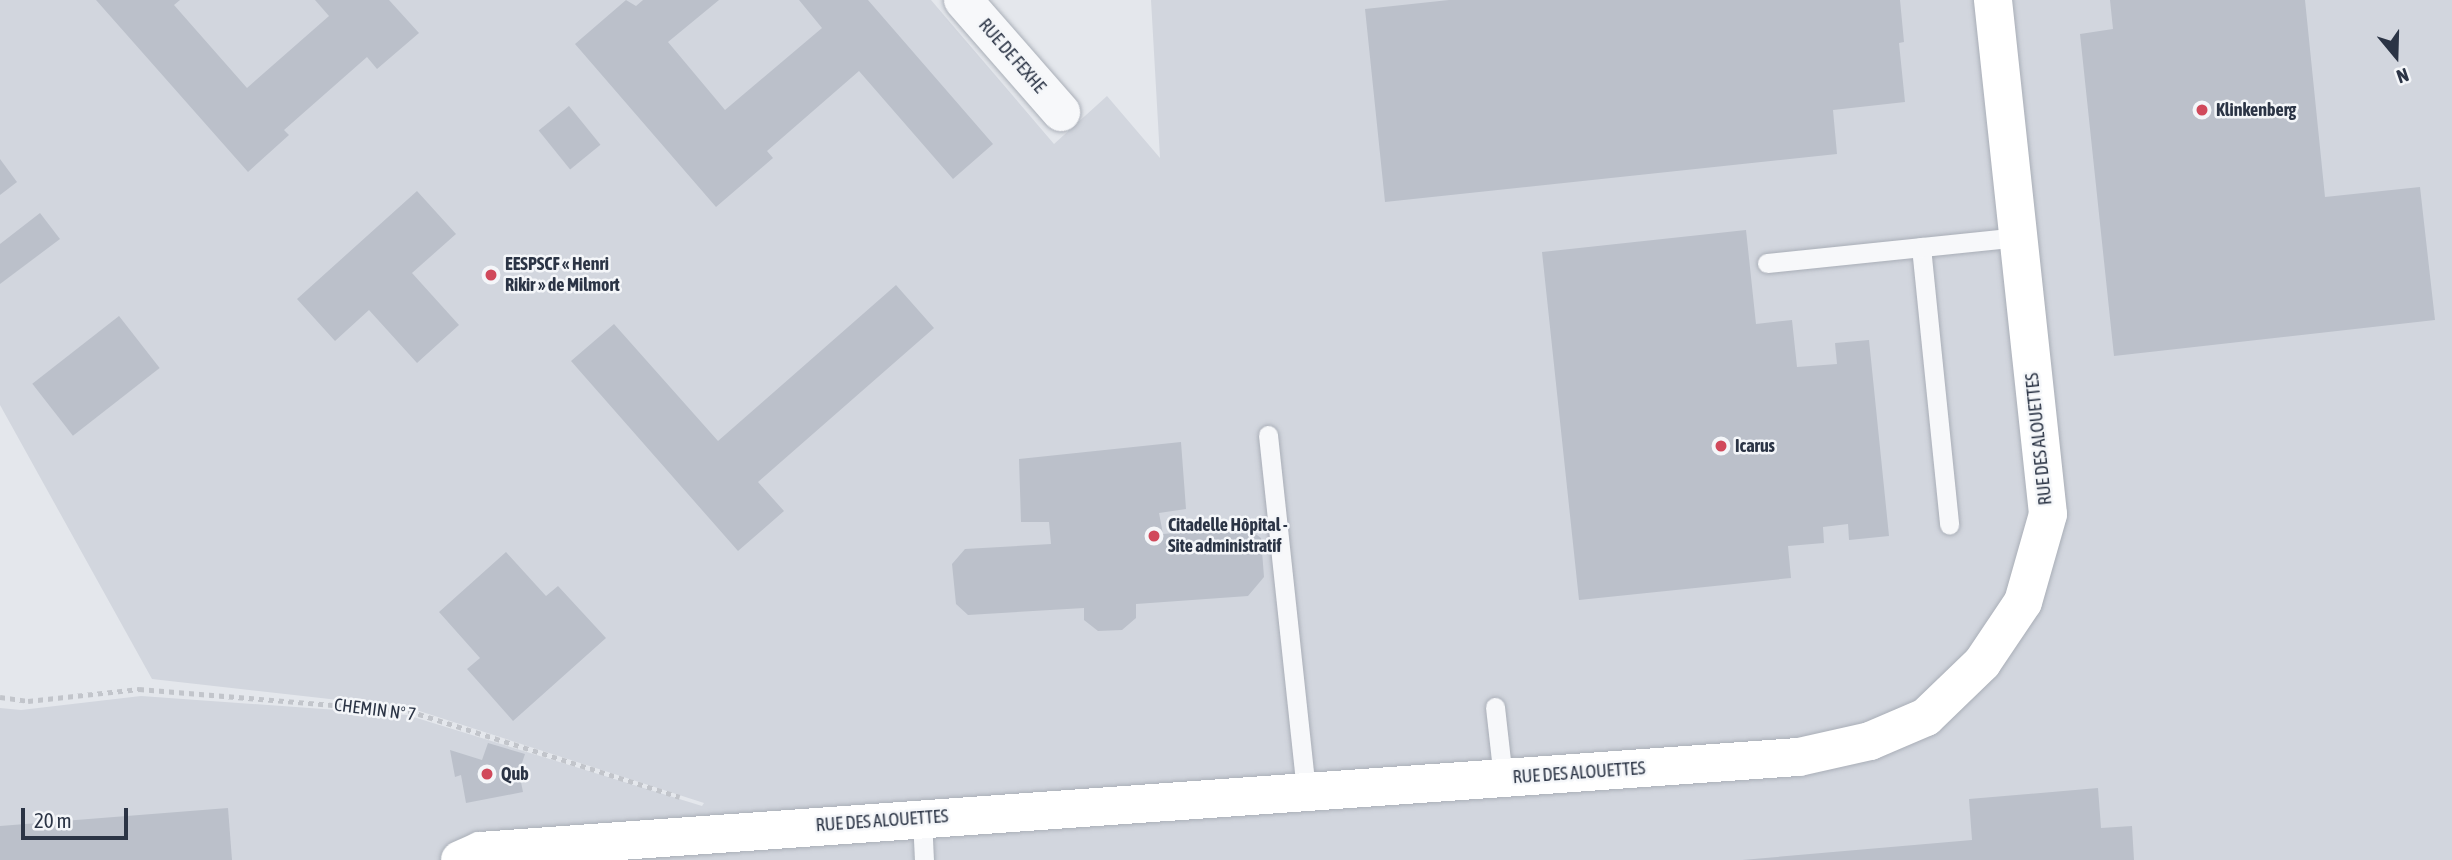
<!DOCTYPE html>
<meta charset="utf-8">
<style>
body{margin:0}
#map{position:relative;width:2452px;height:860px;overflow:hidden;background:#e4e7ec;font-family:"Asap Condensed",sans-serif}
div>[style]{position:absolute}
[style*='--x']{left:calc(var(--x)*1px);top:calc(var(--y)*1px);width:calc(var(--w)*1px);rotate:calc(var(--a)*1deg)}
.built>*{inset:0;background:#d2d6de}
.building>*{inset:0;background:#bbc0ca;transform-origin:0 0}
.path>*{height:4.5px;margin-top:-2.25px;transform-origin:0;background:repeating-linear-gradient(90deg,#c2c5cb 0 5px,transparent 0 10px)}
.roads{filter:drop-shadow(0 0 2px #a9aeb7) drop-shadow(0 0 2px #a9aeb7)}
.lane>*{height:19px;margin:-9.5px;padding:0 9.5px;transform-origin:9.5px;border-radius:9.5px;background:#f7f8fa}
.street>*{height:38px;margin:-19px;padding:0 19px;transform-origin:19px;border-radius:19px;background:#f7f8fa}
.secondary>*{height:38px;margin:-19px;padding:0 19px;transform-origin:19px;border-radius:19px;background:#fff}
.dots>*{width:19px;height:19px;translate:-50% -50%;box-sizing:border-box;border:4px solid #f4f6f9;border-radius:50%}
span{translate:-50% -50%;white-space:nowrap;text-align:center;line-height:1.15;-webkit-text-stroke:5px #f4f6f9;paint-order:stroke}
.street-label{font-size:18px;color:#2b3445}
.poi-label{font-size:18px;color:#2b3445;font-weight:700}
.left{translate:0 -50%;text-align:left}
.north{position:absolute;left:2361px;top:21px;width:70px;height:70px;-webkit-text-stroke:5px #f4f6f9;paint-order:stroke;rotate:161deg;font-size:19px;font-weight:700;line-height:28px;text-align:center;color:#2b3445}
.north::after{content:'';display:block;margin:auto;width:24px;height:32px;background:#2b3445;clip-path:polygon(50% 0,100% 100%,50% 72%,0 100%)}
.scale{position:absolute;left:21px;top:808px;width:107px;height:32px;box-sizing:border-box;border:4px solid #2b3445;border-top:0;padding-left:9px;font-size:21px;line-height:24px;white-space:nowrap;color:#2b3445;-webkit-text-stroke:5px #f4f6f9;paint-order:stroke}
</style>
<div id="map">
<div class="built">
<div style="clip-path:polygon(0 0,931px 0,1054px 144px,1107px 96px,1160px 158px,1151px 0,2452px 0,2452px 860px,0 860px,0 708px,21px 710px,141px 696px,407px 715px,702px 806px,704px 803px,410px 708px,152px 679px,0 405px)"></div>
</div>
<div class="building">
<div style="clip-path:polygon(96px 0,180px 0,174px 5px,247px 88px,329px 16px,315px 0,389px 0,419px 33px,377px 69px,367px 57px,284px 130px,289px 135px,248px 172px)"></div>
<div style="clip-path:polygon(626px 0,636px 6px,643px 0,719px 0,668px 42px,725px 110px,822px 28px,799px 0,868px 0,993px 144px,953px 179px,859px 71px,767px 151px,773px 158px,716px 207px,575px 44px)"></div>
<div style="clip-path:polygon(1449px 0,1900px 0,1904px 42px,1899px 43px,1905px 102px,1833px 110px,1837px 154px,1385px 202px,1365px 9px)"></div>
<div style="clip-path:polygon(2110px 0,2305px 0,2325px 197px,2420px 187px,2435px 320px,2114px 356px,2080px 34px,2113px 29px)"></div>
<div style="left:569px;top:106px;width:50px;height:39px;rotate:51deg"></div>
<div style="clip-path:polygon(0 159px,17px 182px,0 195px)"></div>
<div style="clip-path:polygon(417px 191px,456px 234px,412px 273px,459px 325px,417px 363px,369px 310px,335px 341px,297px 299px)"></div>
<div style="clip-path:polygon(40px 213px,60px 239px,0 284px,0 244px)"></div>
<div style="clip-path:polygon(1746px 230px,1756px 324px,1792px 320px,1797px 367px,1837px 364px,1835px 343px,1869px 340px,1889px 536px,1849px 540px,1848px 524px,1823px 527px,1824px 543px,1788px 546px,1791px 578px,1579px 600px,1542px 252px)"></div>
<div style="clip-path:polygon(896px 285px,934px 328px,758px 482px,784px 511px,738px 551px,571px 361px,614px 324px,718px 441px)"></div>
<div style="left:119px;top:316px;width:66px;height:110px;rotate:52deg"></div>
<div style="clip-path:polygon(1181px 442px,1186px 509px,1159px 513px,1163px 534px,1246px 527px,1261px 538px,1264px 577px,1248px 596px,1136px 604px,1136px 618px,1122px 630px,1098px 631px,1084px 620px,1084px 608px,968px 615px,956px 604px,952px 564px,965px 549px,1051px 544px,1049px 522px,1021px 522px,1019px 459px)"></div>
<div style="clip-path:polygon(506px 552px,546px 596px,558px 586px,606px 638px,513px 721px,467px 669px,480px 658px,439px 612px)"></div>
<div style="clip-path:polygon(488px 743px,525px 754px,519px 772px,523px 792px,466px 803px,461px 775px,455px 777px,450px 750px,482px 760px)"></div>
<div style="clip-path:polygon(2098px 788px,2101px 828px,2132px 826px,2134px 860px,1742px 860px,1972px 840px,1969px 799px)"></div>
<div style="clip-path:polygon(228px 808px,232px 860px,0 860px,0 826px)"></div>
</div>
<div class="path">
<div style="--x:0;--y:697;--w:28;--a:8"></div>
<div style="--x:28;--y:701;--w:112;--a:-6.2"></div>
<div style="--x:139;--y:689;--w:271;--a:4.7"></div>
<div style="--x:409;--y:711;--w:284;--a:17.6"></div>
</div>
<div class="roads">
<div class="lane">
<div style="--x:1921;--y:247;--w:279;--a:84.2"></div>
<div style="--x:1767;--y:263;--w:251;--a:-5.9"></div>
<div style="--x:1268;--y:435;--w:358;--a:83.9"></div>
<div style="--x:1495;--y:707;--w:71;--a:83.6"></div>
<div style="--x:922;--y:818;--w:42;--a:87.3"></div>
</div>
<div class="street">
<div style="--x:963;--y:0;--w:149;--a:48.8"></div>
</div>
<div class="secondary">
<div style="--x:460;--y:860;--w:22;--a:-24"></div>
<div style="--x:480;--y:851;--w:1322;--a:-4.08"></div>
<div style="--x:1799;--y:757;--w:73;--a:-12.7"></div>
<div style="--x:1870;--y:741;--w:61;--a:-23.2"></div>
<div style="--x:1926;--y:717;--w:78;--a:-44"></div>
<div style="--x:1982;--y:663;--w:73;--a:-56.1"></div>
<div style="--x:2023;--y:602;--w:91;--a:-74.1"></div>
<div style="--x:2048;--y:514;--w:517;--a:-96.11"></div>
</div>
</div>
<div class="dots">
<div style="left:2202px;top:110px;background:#d1495b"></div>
<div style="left:491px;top:275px;background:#d1495b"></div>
<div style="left:1721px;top:446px;background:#d1495b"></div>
<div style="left:1154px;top:536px;background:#d1495b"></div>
<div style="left:487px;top:774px;background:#d1495b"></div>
</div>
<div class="street-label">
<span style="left:1012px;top:56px;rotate:49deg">RUE DE FEXHE</span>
<span style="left:2039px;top:439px;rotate:-96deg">RUE DES ALOUETTES</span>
<span style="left:375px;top:710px;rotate:7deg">CHEMIN N° 7</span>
<span style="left:1579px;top:773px;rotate:-4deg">RUE DES ALOUETTES</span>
<span style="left:882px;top:821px;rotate:-4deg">RUE DES ALOUETTES</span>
</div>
<div class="poi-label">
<span class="left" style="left:2216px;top:110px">Klinkenberg</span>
<span class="left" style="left:505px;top:275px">EESPSCF « Henri<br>Rikir » de Milmort</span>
<span class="left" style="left:1735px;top:446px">Icarus</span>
<span class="left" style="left:1168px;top:536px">Citadelle Hôpital -<br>Site administratif</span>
<span class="left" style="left:501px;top:774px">Qub</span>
</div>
<div class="north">N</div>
<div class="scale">20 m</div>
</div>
